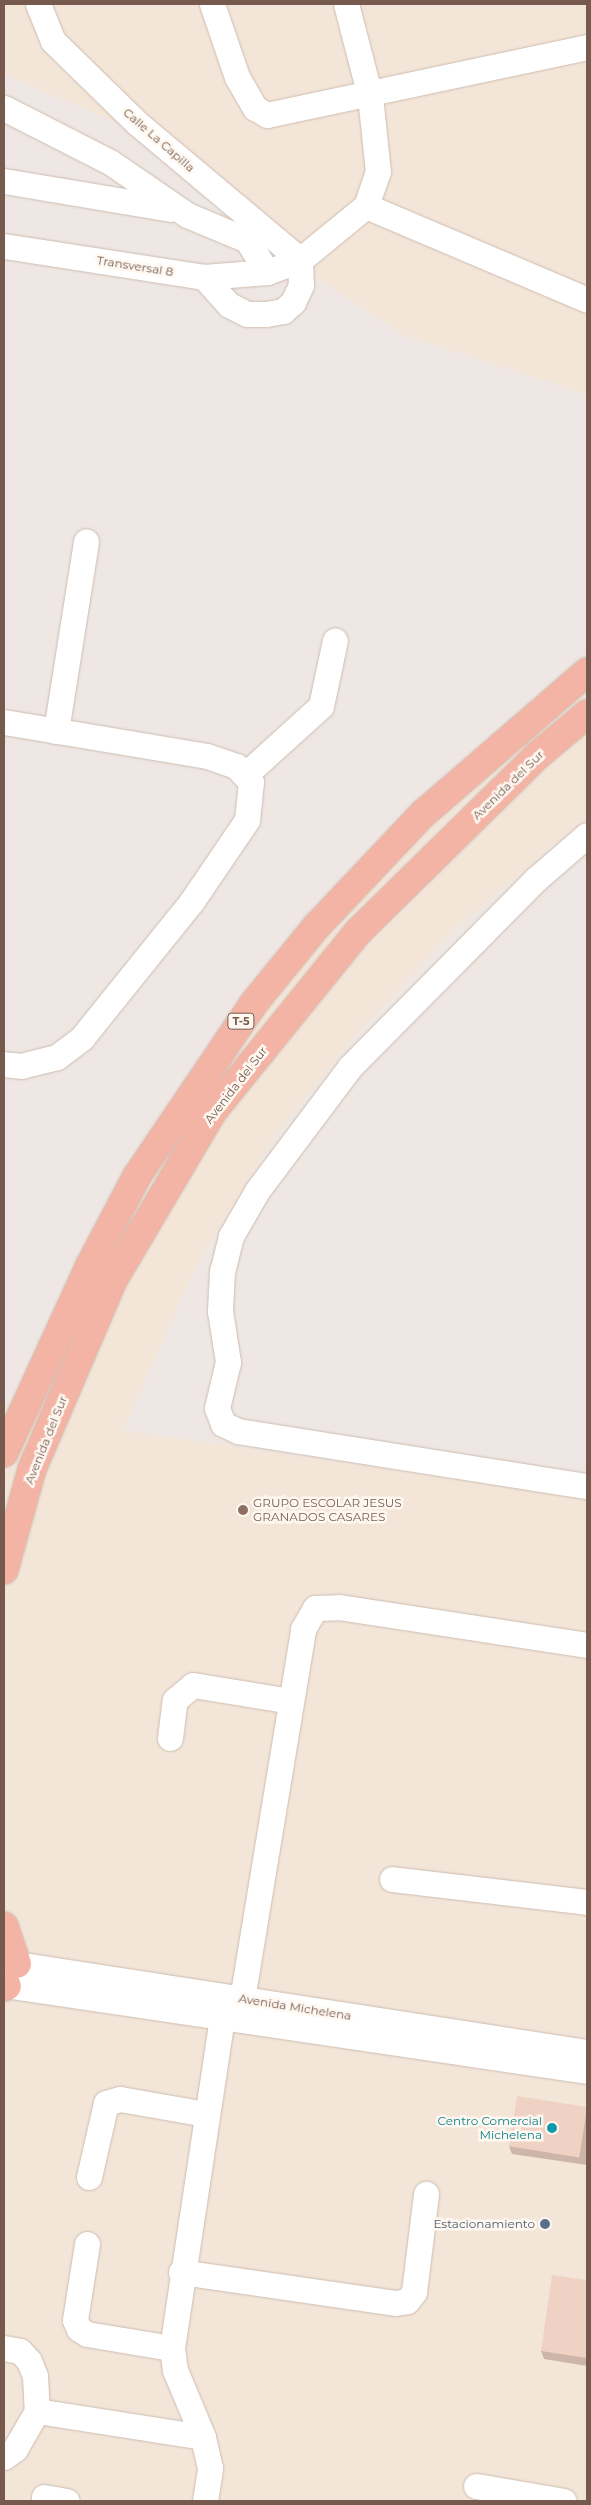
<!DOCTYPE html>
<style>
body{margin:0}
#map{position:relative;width:591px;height:2505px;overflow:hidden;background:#fcf4eb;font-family:Montserrat,sans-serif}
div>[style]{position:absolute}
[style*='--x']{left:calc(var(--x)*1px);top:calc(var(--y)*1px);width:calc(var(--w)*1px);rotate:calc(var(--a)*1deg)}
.residential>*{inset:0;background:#f3e6d9;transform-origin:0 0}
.industrial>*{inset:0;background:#eee7e3}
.roads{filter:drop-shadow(0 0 1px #cebcb0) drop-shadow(0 0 1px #cebcb0)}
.minor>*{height:25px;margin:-12.5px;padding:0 12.5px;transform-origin:12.5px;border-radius:12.5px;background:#fff}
.highway>*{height:28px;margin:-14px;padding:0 14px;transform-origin:14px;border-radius:14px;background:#f3b3a5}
.wall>*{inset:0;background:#ceb5a9}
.building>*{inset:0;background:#f0d2c4;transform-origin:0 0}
.dots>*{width:14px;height:14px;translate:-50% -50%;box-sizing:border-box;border:2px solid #fef8f1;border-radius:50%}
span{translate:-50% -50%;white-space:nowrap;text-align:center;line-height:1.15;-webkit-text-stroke:5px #fef8f1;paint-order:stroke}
.shield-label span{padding:1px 4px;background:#fef8f1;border:1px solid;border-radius:4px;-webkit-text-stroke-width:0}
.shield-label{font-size:11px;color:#775a4e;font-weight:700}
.street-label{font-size:12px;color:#775a4e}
.education-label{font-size:12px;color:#785e54}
.left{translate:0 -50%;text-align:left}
.culture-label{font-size:12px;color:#0d838f}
.right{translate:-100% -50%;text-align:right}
.service-label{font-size:12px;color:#4e5e75}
.frame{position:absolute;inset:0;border:5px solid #775a4e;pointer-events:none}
</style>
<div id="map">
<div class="residential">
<div style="left:4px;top:4px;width:583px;height:2497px"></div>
</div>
<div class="industrial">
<div style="clip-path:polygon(4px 75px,134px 129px,292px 262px,405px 336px,587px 394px,587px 676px,316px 927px,89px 1267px,4px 1434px)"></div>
<div style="clip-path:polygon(587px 817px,587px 1499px,123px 1430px,198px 1262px,277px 1133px,364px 1025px,459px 925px)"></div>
</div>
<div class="roads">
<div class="minor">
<div style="--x:38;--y:4;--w:40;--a:68"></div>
<div style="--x:53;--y:41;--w:117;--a:44.3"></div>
<div style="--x:137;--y:123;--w:213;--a:40"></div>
<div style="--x:300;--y:260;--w:25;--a:88"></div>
<div style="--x:301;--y:285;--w:19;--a:115"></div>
<div style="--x:293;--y:302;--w:13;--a:138"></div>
<div style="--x:283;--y:311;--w:17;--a:170"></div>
<div style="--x:266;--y:314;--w:19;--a:180"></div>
<div style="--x:247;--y:314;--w:20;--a:-153"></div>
<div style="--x:229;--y:305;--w:38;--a:-132"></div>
<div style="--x:212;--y:4;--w:77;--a:71.1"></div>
<div style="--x:237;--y:77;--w:36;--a:60"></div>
<div style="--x:255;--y:108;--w:14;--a:30"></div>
<div style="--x:267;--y:115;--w:327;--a:-12"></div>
<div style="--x:4;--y:108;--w:119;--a:27"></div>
<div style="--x:110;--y:162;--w:93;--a:34.5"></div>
<div style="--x:187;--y:215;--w:65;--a:22.6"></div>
<div style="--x:247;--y:240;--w:38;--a:58"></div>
<div style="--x:4;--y:181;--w:169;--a:9.5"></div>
<div style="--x:366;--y:206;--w:240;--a:23"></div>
<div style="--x:4;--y:246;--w:202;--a:8.8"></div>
<div style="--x:204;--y:277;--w:63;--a:-4.5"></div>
<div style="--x:267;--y:272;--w:35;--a:-20"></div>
<div style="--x:300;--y:260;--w:85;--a:-39.3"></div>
<div style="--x:366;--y:206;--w:36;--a:-71"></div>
<div style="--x:378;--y:172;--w:76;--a:-96"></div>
<div style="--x:370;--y:96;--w:95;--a:-104.6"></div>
<div style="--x:4;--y:722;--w:206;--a:9.5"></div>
<div style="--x:207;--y:756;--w:31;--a:19"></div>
<div style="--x:236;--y:766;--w:22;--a:47"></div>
<div style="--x:251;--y:782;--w:38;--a:96"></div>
<div style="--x:247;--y:820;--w:98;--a:124.2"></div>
<div style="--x:192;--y:901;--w:176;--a:128.8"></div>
<div style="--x:82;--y:1038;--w:31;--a:143"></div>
<div style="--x:57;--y:1057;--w:36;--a:166"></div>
<div style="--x:22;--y:1066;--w:18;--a:-174"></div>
<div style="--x:56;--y:731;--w:192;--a:-81"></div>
<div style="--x:246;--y:774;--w:101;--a:-42.2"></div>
<div style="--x:321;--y:706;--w:67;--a:-78"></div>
<div style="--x:587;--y:835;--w:67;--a:139.2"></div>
<div style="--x:536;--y:879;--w:264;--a:134.7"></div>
<div style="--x:350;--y:1067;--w:155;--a:126.9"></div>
<div style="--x:257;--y:1191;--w:52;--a:120"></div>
<div style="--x:231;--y:1236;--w:36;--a:104"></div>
<div style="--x:222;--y:1271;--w:40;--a:92.9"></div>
<div style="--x:220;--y:1311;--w:52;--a:81.1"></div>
<div style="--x:228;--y:1362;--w:47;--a:103.4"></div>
<div style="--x:217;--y:1408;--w:17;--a:69"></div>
<div style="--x:223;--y:1424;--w:17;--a:25"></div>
<div style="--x:238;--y:1431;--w:353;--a:9"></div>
<div style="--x:170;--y:1738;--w:38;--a:-83"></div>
<div style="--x:175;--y:1700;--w:23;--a:-40"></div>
<div style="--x:193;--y:1685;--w:99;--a:9.3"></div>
<div style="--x:392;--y:1879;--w:196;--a:6.7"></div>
<div style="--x:4;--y:1962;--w:590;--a:8.78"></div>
<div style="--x:4;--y:1985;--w:589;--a:8.39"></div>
<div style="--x:242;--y:1999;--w:375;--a:-80.6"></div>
<div style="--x:303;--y:1629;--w:24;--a:-60"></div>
<div style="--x:315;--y:1608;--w:24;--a:-2"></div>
<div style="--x:339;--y:1607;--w:251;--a:8.7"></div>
<div style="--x:89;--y:2177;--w:76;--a:-77.1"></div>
<div style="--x:106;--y:2103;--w:15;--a:-16"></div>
<div style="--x:120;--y:2099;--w:87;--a:9.9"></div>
<div style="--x:87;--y:2244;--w:77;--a:99"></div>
<div style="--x:75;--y:2320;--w:10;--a:66"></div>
<div style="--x:79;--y:2329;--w:9;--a:32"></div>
<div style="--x:87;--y:2334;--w:86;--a:9.4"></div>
<div style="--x:181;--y:2272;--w:216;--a:8.2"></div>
<div style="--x:395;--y:2303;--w:12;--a:-9"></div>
<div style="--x:407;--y:2301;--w:11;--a:-52"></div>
<div style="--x:414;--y:2292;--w:99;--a:-83"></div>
<div style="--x:4;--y:2348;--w:16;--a:11"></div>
<div style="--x:20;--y:2351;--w:13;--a:48"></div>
<div style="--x:29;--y:2361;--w:16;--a:68"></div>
<div style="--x:35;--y:2376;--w:35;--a:87"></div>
<div style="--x:37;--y:2411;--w:44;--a:120.1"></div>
<div style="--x:15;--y:2449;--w:14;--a:144"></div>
<div style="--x:37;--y:2411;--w:168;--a:8.9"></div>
<div style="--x:476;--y:2486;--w:89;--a:9.7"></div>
<div style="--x:44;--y:2497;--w:23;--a:10"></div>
<div style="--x:205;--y:2501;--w:33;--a:-81"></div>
<div style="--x:210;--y:2468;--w:32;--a:-103"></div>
<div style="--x:203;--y:2437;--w:73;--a:-112.7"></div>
<div style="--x:175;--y:2370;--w:22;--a:-98"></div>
<div style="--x:172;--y:2348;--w:335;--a:-81.4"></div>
</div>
<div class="highway">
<div style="--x:4;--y:1453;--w:205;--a:-65.4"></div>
<div style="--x:89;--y:1267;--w:103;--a:-62.2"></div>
<div style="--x:137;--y:1176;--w:209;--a:-55.9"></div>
<div style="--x:254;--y:1003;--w:98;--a:-50.8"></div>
<div style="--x:316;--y:927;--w:156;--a:-46.6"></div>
<div style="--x:423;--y:814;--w:217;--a:-40.9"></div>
<div style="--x:4;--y:1570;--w:105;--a:-74.5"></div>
<div style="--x:32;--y:1469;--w:206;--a:-66.8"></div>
<div style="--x:113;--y:1280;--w:196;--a:-59.4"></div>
<div style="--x:213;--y:1111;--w:230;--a:-51"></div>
<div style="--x:358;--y:932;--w:252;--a:-44.5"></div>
<div style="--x:538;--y:755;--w:64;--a:-39.9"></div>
<div style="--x:4;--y:1926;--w:40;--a:71.1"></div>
<div style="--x:4;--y:1987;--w:3;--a:-18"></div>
</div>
</div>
<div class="wall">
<div style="clip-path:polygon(587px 2107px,587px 2165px,512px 2154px,509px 2146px)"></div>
<div style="clip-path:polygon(587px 2280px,587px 2366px,544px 2359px,541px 2351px)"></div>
</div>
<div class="building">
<div style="left:517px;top:2096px;width:71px;height:51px;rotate:9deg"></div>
<div style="clip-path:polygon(552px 2275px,587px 2280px,587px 2358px,541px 2351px)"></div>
</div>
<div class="dots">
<div style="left:243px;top:1510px;background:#8d6e63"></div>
<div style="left:552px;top:2128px;background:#0f9aa8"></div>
<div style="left:545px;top:2224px;background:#5c6f8a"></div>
</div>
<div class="shield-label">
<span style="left:241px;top:1021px">T-5</span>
</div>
<div class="street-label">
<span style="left:159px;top:140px;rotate:41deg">Calle La Capilla</span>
<span style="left:135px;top:266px;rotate:9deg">Transversal 8</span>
<span style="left:508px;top:785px;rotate:-44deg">Avenida del Sur</span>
<span style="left:236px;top:1085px;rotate:-52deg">Avenida del Sur</span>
<span style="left:46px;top:1440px;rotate:-68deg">Avenida del Sur</span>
<span style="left:295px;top:2007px;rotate:9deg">Avenida Michelena</span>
</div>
<div class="education-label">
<span class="left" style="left:253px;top:1510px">GRUPO ESCOLAR JESUS<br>GRANADOS CASARES</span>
</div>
<div class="culture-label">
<span class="right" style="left:542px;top:2128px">Centro Comercial<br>Michelena</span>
</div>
<div class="service-label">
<span class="right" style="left:535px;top:2224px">Estacionamiento</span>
</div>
<div class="frame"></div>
</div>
